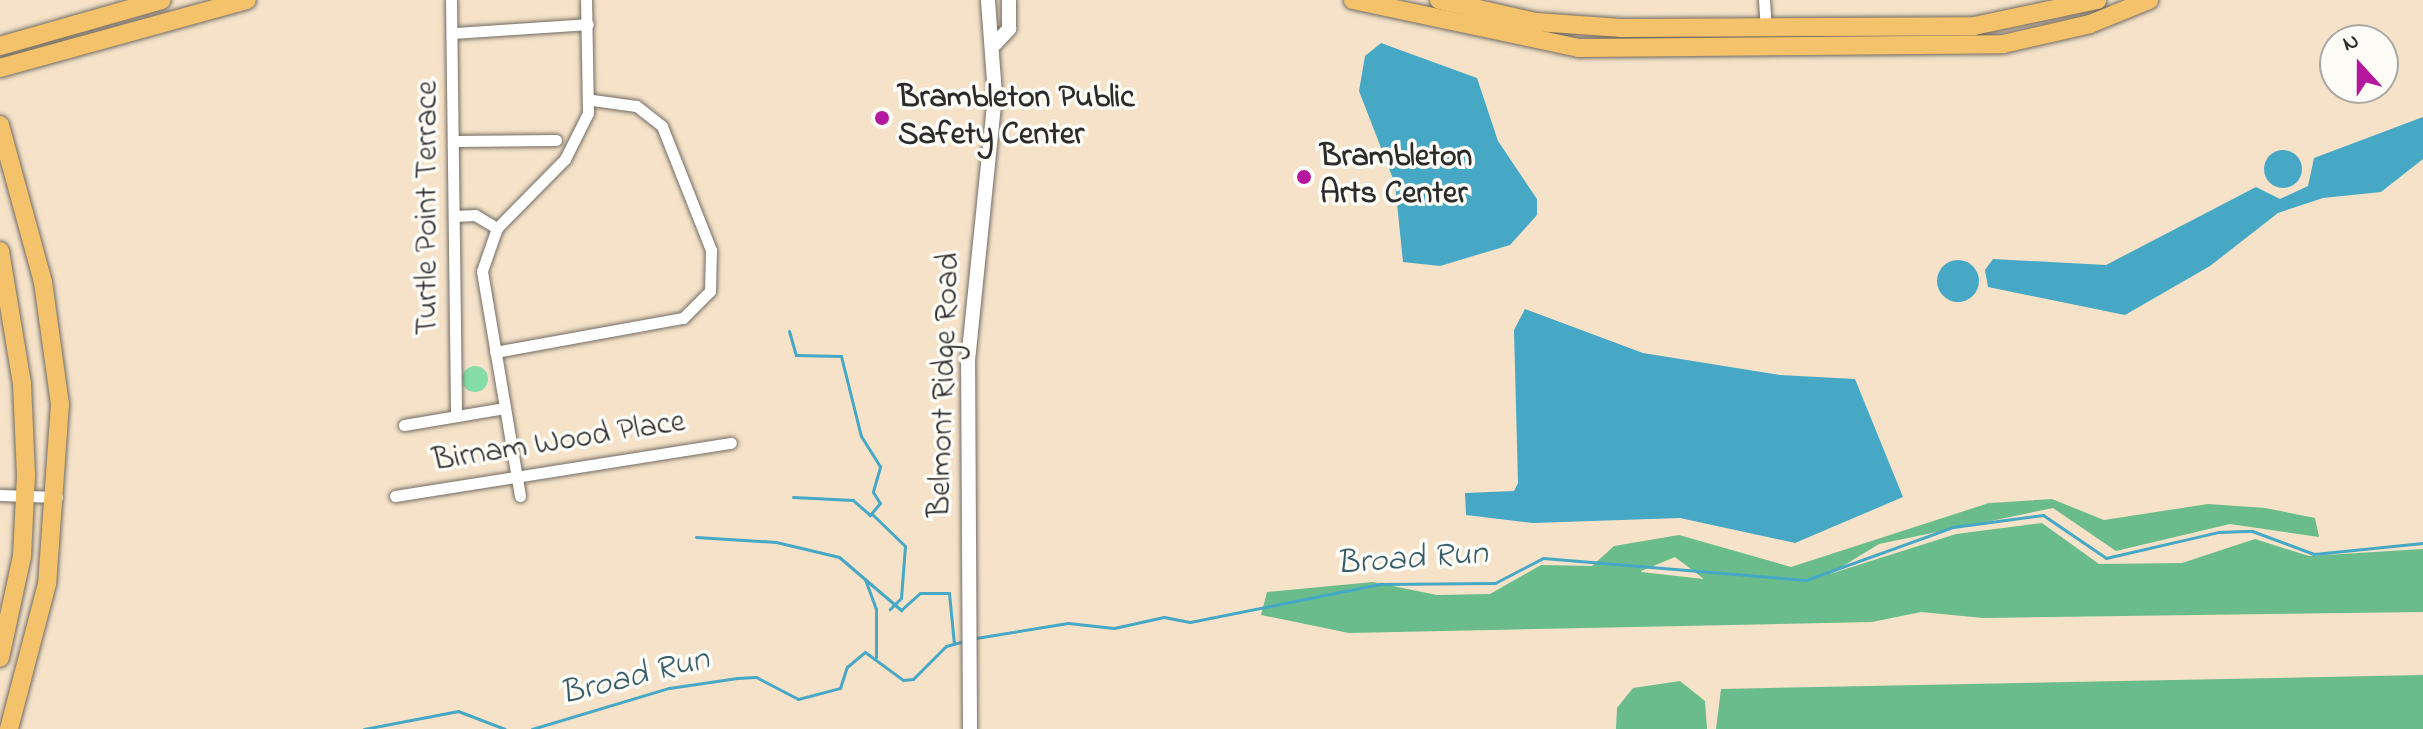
<!DOCTYPE html>
<style>
body{margin:0}
#map{position:relative;width:2423px;height:729px;overflow:hidden;background:#f5e2c9;font-family:"Indie Flower",sans-serif}
div>[style]{position:absolute}
[style*='--x']{left:calc(var(--x)*1px);top:calc(var(--y)*1px);width:calc(var(--w)*1px);rotate:calc(var(--a)*1deg)}
.green>*{inset:0;background:#83dda4}
.round{border-radius:50%}
.forest>*{inset:0;background:#6abc8a}
.water>*{inset:0;background:#47a8c6}
.stream>*{height:3px;margin:-1.5px;padding:0 1.5px;transform-origin:1.5px;border-radius:1.5px;background:#47a8c6}
.roads{filter:drop-shadow(0 0 2px #726b62) drop-shadow(0 0 2px #726b62)}
.minor>*{height:11px;margin:-5.5px;padding:0 5.5px;transform-origin:5.5px;border-radius:5.5px;background:#fff}
.tertiary>*{height:14px;margin:-7px;padding:0 7px;transform-origin:7px;border-radius:7px;background:#fff}
.primary>*{height:18px;margin:-9px;padding:0 9px;transform-origin:9px;border-radius:9px;background:#f3c26a}
.dots>*{width:22px;height:22px;translate:-50% -50%;box-sizing:border-box;border:4px solid #fdfcf7;border-radius:50%}
span{translate:-50% -50%;white-space:nowrap;text-align:center;line-height:1.15;-webkit-text-stroke:7px #fdfcf7;paint-order:stroke}
.poi-label{font-size:32px;color:#2b2b2b;font-weight:700}
.left{translate:0 -50%;text-align:left}
.street-label{font-size:32px;color:#2b2b2b}
.water-label{font-size:34px;color:#365d69;font-style:italic}
.north{position:absolute;left:2319px;top:24px;width:80px;height:80px;box-sizing:border-box;background:#fdfcf7;border:2px solid #a9a8a5;border-radius:50%;rotate:339deg;font-size:22px;font-weight:700;line-height:32px;text-align:center;color:#2b2b2b}
.north::after{content:'';display:block;margin:auto;width:28px;height:36px;background:#b5179e;clip-path:polygon(50% 0,100% 100%,50% 72%,0 100%)}
</style>
<div id="map">
<div class="green">
<div class="round" style="left:462px;top:366px;width:26px;height:26px"></div>
</div>
<div class="forest">
<div style="clip-path:polygon(evenodd,2052px 499px,2104px 520px,2208px 504px,2265px 508px,2315px 518px,2319px 537px,2230px 524px,2116px 551px,2053px 508px,1879px 544px,1830px 574px,1956px 534px,2042px 523px,2099px 564px,2182px 563px,2255px 539px,2309px 556px,2423px 549px,2423px 612px,1983px 618px,1921px 612px,1872px 622px,1349px 633px,1261px 615px,1267px 592px,1373px 582px,1437px 595px,1490px 594px,1541px 565px,1592px 566px,1614px 546px,1679px 535px,1791px 567px,1989px 503px,2052px 499px,1675px 557px,1704px 579px,1641px 572px,1641px 571px,1675px 557px)"></div>
<div style="clip-path:polygon(2423px 675px,2423px 729px,1716px 729px,1721px 689px)"></div>
<div style="clip-path:polygon(1680px 681px,1705px 701px,1707px 729px,1616px 729px,1617px 708px,1633px 688px)"></div>
</div>
<div class="water">
<div style="clip-path:polygon(1381px 43px,1477px 78px,1498px 141px,1537px 199px,1537px 215px,1510px 245px,1440px 266px,1403px 262px,1395px 184px,1359px 91px,1365px 56px)"></div>
<div style="clip-path:polygon(2423px 117px,2423px 159px,2381px 192px,2323px 198px,2278px 213px,2210px 266px,2125px 315px,1988px 287px,1985px 270px,1993px 259px,2106px 265px,2256px 187px,2280px 199px,2308px 186px,2314px 158px)"></div>
<div class="round" style="left:2264px;top:150px;width:38px;height:38px"></div>
<div class="round" style="left:1937px;top:260px;width:42px;height:42px"></div>
<div style="clip-path:polygon(1525px 309px,1643px 353px,1780px 375px,1855px 379px,1903px 497px,1795px 543px,1680px 518px,1533px 523px,1466px 515px,1465px 493px,1514px 491px,1518px 483px,1514px 330px)"></div>
</div>
<div class="stream">
<div style="--x:789;--y:331;--w:25;--a:74"></div>
<div style="--x:796;--y:355;--w:45;--a:1.3"></div>
<div style="--x:841;--y:356;--w:82;--a:76"></div>
<div style="--x:861;--y:436;--w:36;--a:58"></div>
<div style="--x:880;--y:467;--w:26;--a:106"></div>
<div style="--x:873;--y:492;--w:13;--a:58"></div>
<div style="--x:880;--y:503;--w:16;--a:130"></div>
<div style="--x:870;--y:515;--w:23;--a:-139"></div>
<div style="--x:853;--y:500;--w:60;--a:-177.1"></div>
<div style="--x:872;--y:514;--w:46;--a:44.1"></div>
<div style="--x:905;--y:546;--w:52;--a:94.4"></div>
<div style="--x:901;--y:598;--w:16;--a:135"></div>
<div style="--x:696;--y:537;--w:80;--a:3.6"></div>
<div style="--x:776;--y:542;--w:65;--a:13.4"></div>
<div style="--x:839;--y:557;--w:82;--a:40.5"></div>
<div style="--x:901;--y:610;--w:25;--a:-42"></div>
<div style="--x:920;--y:593;--w:29;--a:0"></div>
<div style="--x:949;--y:593;--w:51;--a:84.4"></div>
<div style="--x:865;--y:579;--w:32;--a:70"></div>
<div style="--x:876;--y:609;--w:48;--a:90"></div>
<div style="--x:976;--y:638;--w:93;--a:-9.3"></div>
<div style="--x:1068;--y:623;--w:46;--a:6.2"></div>
<div style="--x:1114;--y:628;--w:51;--a:-12.4"></div>
<div style="--x:1164;--y:617;--w:26;--a:11"></div>
<div style="--x:1190;--y:622;--w:195;--a:-11.3"></div>
<div style="--x:1381;--y:584;--w:114;--a:-0.5"></div>
<div style="--x:1495;--y:583;--w:54;--a:-27.5"></div>
<div style="--x:1543;--y:558;--w:264;--a:4.8"></div>
<div style="--x:1806;--y:580;--w:156;--a:-19.8"></div>
<div style="--x:1953;--y:527;--w:91;--a:-7.6"></div>
<div style="--x:2043;--y:515;--w:76;--a:34.3"></div>
<div style="--x:2106;--y:558;--w:116;--a:-13"></div>
<div style="--x:2219;--y:532;--w:33;--a:-2"></div>
<div style="--x:2252;--y:531;--w:66;--a:20.4"></div>
<div style="--x:2314;--y:554;--w:110;--a:-5.8"></div>
<div style="--x:364;--y:729;--w:96;--a:-10.8"></div>
<div style="--x:458;--y:711;--w:50;--a:21"></div>
<div style="--x:532;--y:729;--w:143;--a:-16.7"></div>
<div style="--x:669;--y:688;--w:69;--a:-8.4"></div>
<div style="--x:737;--y:678;--w:19;--a:-3"></div>
<div style="--x:756;--y:677;--w:47;--a:27.6"></div>
<div style="--x:798;--y:699;--w:43;--a:-14.7"></div>
<div style="--x:840;--y:688;--w:22;--a:-72"></div>
<div style="--x:847;--y:667;--w:23;--a:-40"></div>
<div style="--x:865;--y:652;--w:47;--a:36.4"></div>
<div style="--x:903;--y:680;--w:10;--a:-6"></div>
<div style="--x:913;--y:679;--w:47;--a:-45"></div>
<div style="--x:946;--y:646;--w:20;--a:-15"></div>
</div>
<div class="roads">
<div class="minor">
<div style="--x:451;--y:0;--w:416;--a:89.3"></div>
<div style="--x:1764;--y:0;--w:27;--a:86"></div>
<div style="--x:454;--y:33;--w:134;--a:-3.8"></div>
<div style="--x:455;--y:141;--w:101;--a:-0.6"></div>
<div style="--x:455;--y:216;--w:20;--a:-3"></div>
<div style="--x:475;--y:215;--w:26;--a:31"></div>
<div style="--x:495;--y:352;--w:191;--a:-10.3"></div>
<div style="--x:683;--y:318;--w:38;--a:-45"></div>
<div style="--x:710;--y:291;--w:41;--a:-88.6"></div>
<div style="--x:711;--y:250;--w:133;--a:-111.6"></div>
<div style="--x:662;--y:126;--w:33;--a:-142"></div>
<div style="--x:636;--y:106;--w:44;--a:-172.2"></div>
<div style="--x:404;--y:425;--w:102;--a:-9.6"></div>
<div style="--x:0;--y:495;--w:57;--a:2"></div>
<div style="--x:395;--y:496;--w:340;--a:-9"></div>
<div style="--x:520;--y:496;--w:228;--a:-99.6"></div>
<div style="--x:482;--y:271;--w:46;--a:-70.8"></div>
<div style="--x:497;--y:228;--w:97;--a:-45.4"></div>
<div style="--x:565;--y:159;--w:51;--a:-63.4"></div>
<div style="--x:588;--y:113;--w:113;--a:-91"></div>
</div>
<div class="tertiary">
<div style="--x:995;--y:44;--w:21;--a:-47"></div>
<div style="--x:1009;--y:29;--w:29;--a:-90"></div>
<div style="--x:970;--y:729;--w:368;--a:-90.3"></div>
<div style="--x:968;--y:361;--w:268;--a:-84.2"></div>
<div style="--x:995;--y:94;--w:94;--a:-94.3"></div>
</div>
<div class="primary">
<div style="--x:1353;--y:0;--w:231;--a:12"></div>
<div style="--x:1579;--y:48;--w:424;--a:-0.5"></div>
<div style="--x:2003;--y:44;--w:89;--a:-12.9"></div>
<div style="--x:2090;--y:24;--w:64;--a:-22.1"></div>
<div style="--x:1439;--y:0;--w:99;--a:12.8"></div>
<div style="--x:1536;--y:22;--w:86;--a:4"></div>
<div style="--x:1622;--y:28;--w:352;--a:-0.3"></div>
<div style="--x:1974;--y:26;--w:126;--a:-11.9"></div>
<div style="--x:0;--y:46;--w:168;--a:-15.9"></div>
<div style="--x:0;--y:68;--w:256;--a:-15.4"></div>
<div style="--x:0;--y:125;--w:163;--a:74.7"></div>
<div style="--x:43;--y:282;--w:123;--a:82.1"></div>
<div style="--x:60;--y:404;--w:180;--a:94.1"></div>
<div style="--x:47;--y:584;--w:150;--a:104.7"></div>
<div style="--x:0;--y:251;--w:135;--a:80.6"></div>
<div style="--x:22;--y:384;--w:91;--a:87.5"></div>
<div style="--x:26;--y:475;--w:81;--a:92.8"></div>
<div style="--x:22;--y:556;--w:104;--a:102.2"></div>
</div>
</div>
<div class="dots">
<div style="left:882px;top:118px;background:#b5179e"></div>
<div style="left:1304px;top:177px;background:#b5179e"></div>
</div>
<div class="poi-label">
<span class="left" style="left:898px;top:118px">Brambleton Public<br>Safety Center</span>
<span class="left" style="left:1320px;top:177px">Brambleton<br>Arts Center</span>
</div>
<div class="street-label">
<span style="left:429px;top:208px;rotate:-90deg">Turtle Point Terrace</span>
<span style="left:946px;top:385px;rotate:-88deg">Belmont Ridge Road</span>
<span style="left:559px;top:443px;rotate:-9deg">Birnam Wood Place</span>
</div>
<div class="water-label">
<span style="left:1412px;top:560px;rotate:-4deg">Broad Run</span>
<span style="left:635px;top:678px;rotate:-14deg">Broad Run</span>
</div>
<div class="north">N</div>
</div>
